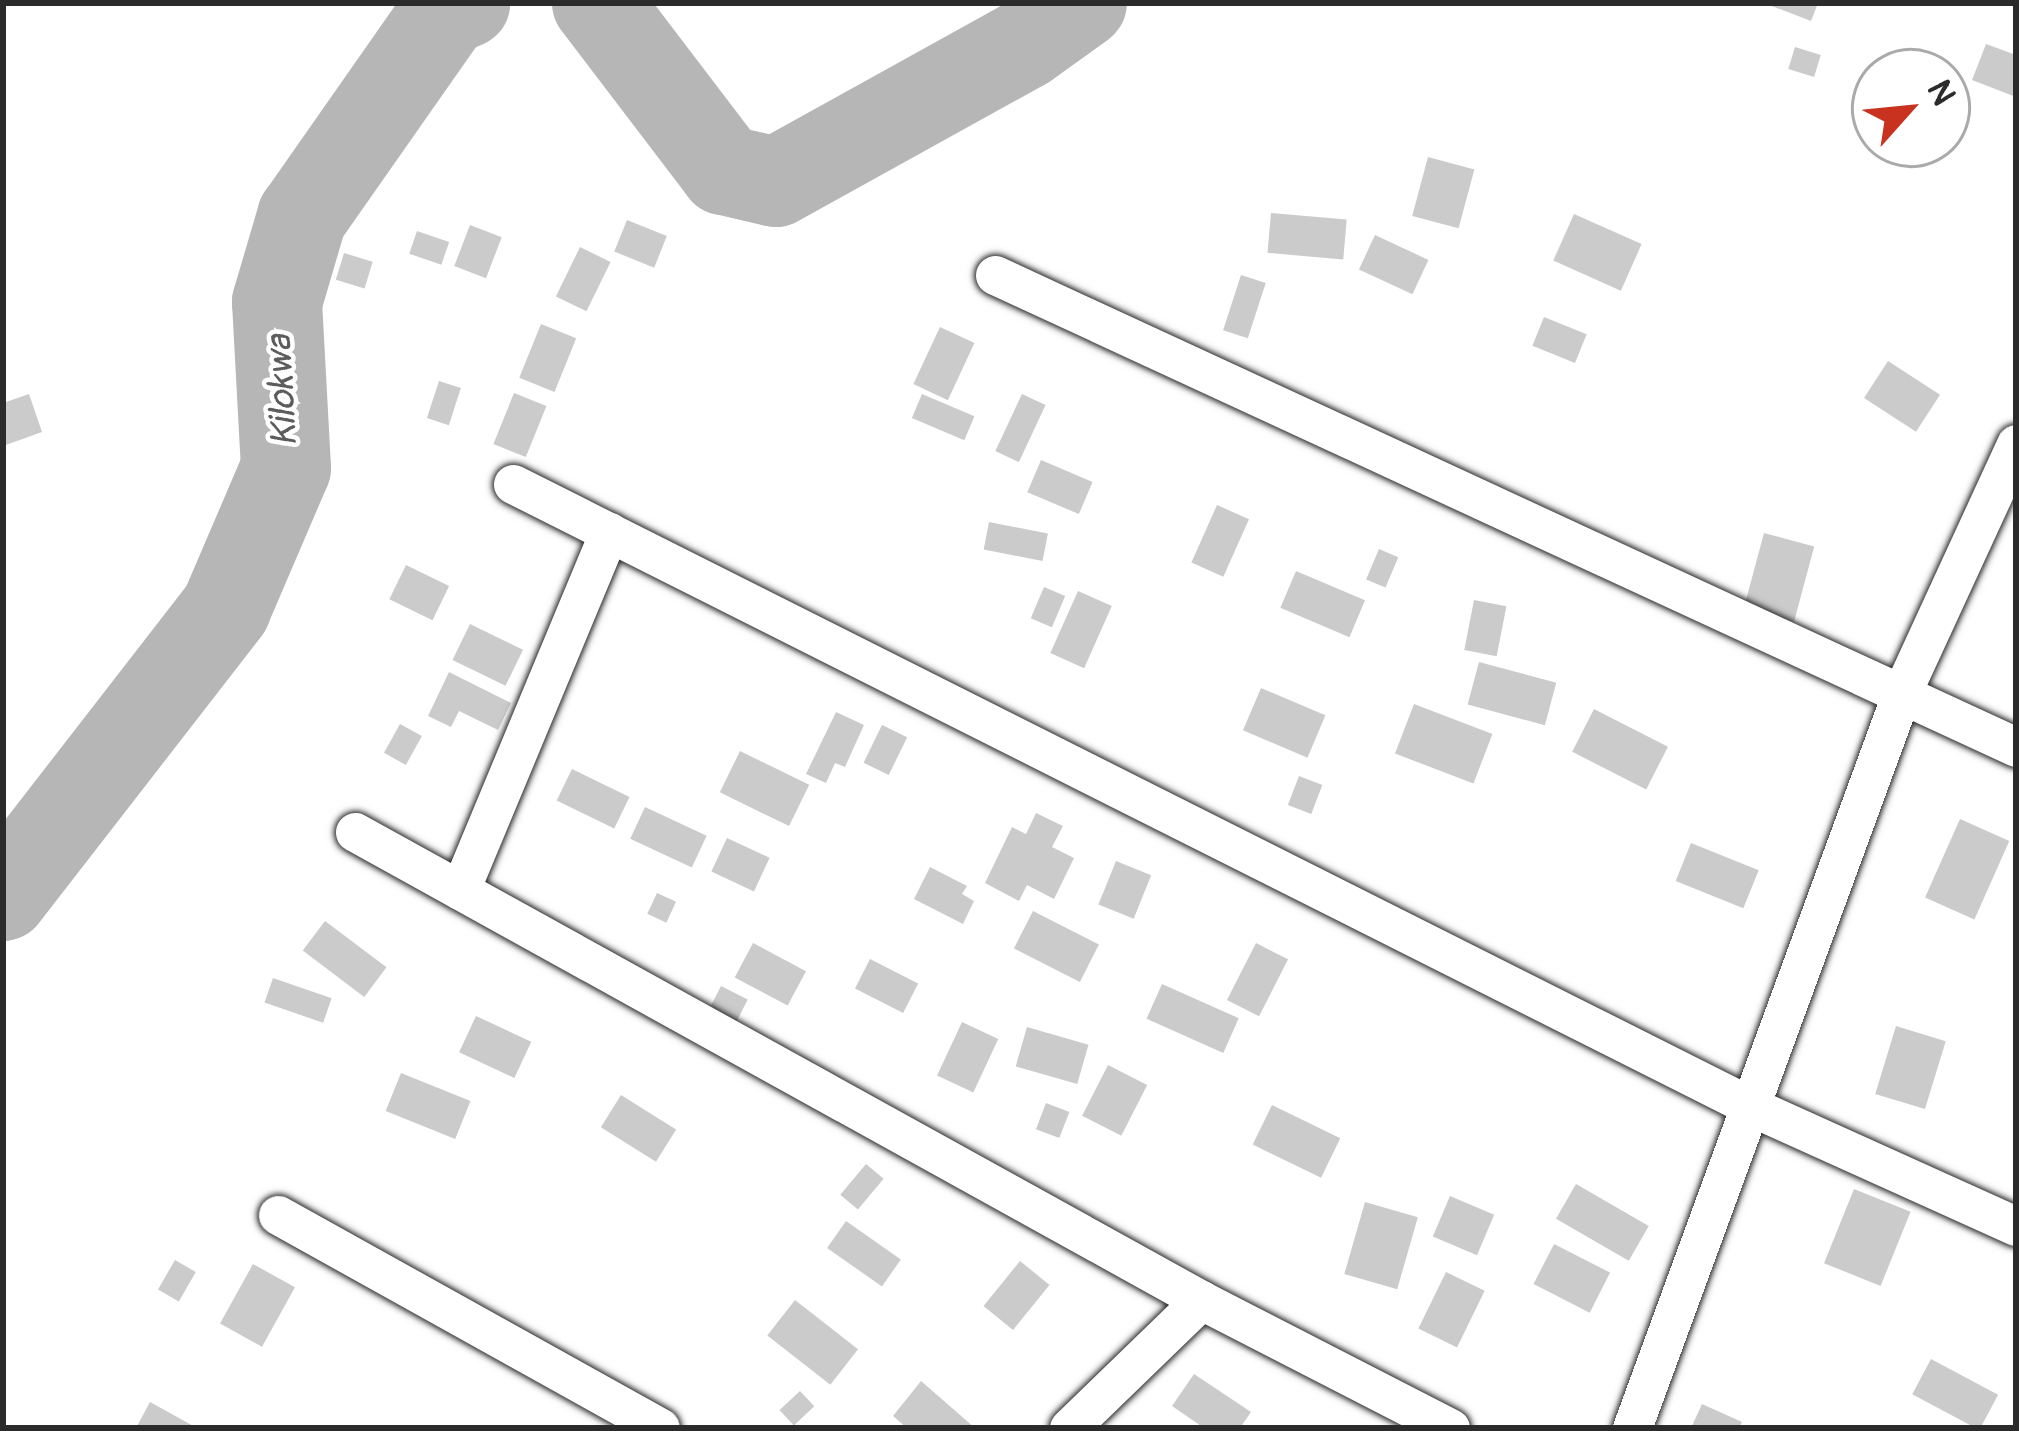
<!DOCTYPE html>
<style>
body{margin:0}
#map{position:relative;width:2019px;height:1431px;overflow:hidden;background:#fff;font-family:Pangolin,sans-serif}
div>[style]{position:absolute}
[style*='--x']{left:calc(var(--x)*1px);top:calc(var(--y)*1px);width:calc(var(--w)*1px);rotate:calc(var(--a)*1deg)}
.river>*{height:90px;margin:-45px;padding:0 45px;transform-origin:45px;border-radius:45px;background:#b6b6b6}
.building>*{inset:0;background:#cbcbcb;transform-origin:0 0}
.roads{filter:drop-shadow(0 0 3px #2b2b2b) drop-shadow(0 0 3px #2b2b2b)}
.minor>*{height:39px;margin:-19.5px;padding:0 19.5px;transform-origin:19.5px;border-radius:19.5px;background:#fff}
span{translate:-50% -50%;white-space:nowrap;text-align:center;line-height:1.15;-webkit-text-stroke:9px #fff;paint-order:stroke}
.water-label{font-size:36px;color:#5c5c5c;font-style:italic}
.frame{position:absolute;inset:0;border:6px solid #2b2b2b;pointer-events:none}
.north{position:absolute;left:1851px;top:48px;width:120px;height:120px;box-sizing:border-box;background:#fff;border:3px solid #aaa;border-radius:50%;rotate:63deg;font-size:33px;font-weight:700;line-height:48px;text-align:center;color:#2b2b2b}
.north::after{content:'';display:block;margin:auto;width:42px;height:54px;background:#c8321e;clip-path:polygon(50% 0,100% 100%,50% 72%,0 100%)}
</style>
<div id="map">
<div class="river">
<div style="--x:597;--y:3;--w:210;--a:52.7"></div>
<div style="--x:724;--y:170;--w:53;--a:13"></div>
<div style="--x:776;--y:182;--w:285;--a:-29"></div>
<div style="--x:1025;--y:44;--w:70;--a:-35.7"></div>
<div style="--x:3;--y:896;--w:364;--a:-52.2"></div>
<div style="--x:226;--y:608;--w:152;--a:-66.8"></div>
<div style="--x:286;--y:468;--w:166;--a:-93.1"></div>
<div style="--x:277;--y:302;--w:89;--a:-73.6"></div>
<div style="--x:302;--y:217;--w:251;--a:-55"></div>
<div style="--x:446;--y:11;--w:21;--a:-23"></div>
</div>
<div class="building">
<div style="clip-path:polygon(1764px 3px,1818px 3px,1811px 21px)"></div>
<div style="clip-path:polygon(1986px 44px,2016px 55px,2016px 97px,1972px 80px)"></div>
<div style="left:1795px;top:47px;width:27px;height:23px;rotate:17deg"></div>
<div style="left:1428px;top:157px;width:48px;height:61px;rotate:15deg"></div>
<div style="left:1271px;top:213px;width:76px;height:40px;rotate:5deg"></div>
<div style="left:1574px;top:214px;width:74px;height:51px;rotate:24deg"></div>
<div style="left:627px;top:220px;width:43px;height:34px;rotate:22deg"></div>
<div style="left:470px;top:225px;width:34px;height:44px;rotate:21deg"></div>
<div style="left:417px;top:231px;width:34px;height:24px;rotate:19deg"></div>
<div style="left:1375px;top:235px;width:59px;height:38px;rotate:25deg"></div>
<div style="left:580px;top:247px;width:34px;height:55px;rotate:26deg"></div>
<div style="left:344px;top:253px;width:30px;height:28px;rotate:17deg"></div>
<div style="left:1241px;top:275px;width:26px;height:58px;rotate:18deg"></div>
<div style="left:1544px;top:317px;width:46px;height:31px;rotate:22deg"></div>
<div style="left:541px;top:324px;width:38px;height:58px;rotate:22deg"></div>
<div style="left:940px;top:327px;width:38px;height:63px;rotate:25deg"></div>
<div style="left:1888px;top:361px;width:62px;height:44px;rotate:33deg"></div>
<div style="left:439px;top:381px;width:23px;height:39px;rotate:18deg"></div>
<div style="left:514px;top:393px;width:35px;height:55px;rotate:22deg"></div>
<div style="clip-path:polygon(29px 394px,42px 432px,3px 446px,3px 403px)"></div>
<div style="left:922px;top:394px;width:57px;height:26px;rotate:23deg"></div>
<div style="left:1022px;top:394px;width:26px;height:63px;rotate:25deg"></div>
<div style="left:1041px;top:460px;width:56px;height:35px;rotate:23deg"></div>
<div style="left:1217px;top:505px;width:35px;height:63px;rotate:24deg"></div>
<div style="left:989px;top:522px;width:60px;height:28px;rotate:11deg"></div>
<div style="left:1764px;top:533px;width:52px;height:78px;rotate:15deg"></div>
<div style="left:1379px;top:549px;width:21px;height:33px;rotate:23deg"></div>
<div style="left:406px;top:565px;width:48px;height:38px;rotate:26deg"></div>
<div style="left:1296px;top:571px;width:75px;height:40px;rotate:23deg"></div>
<div style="left:1044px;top:587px;width:23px;height:34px;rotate:23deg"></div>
<div style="left:1078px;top:591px;width:37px;height:68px;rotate:24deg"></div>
<div style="left:1474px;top:600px;width:33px;height:51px;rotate:11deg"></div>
<div style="left:470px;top:624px;width:59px;height:40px;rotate:26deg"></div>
<div style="left:1479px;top:662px;width:80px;height:44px;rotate:15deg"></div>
<div style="clip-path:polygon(449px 672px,511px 703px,498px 730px,459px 711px,451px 727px,428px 716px)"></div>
<div style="left:1261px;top:688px;width:70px;height:46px;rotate:23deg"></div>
<div style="left:1414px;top:704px;width:84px;height:53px;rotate:21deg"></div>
<div style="left:1594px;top:709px;width:83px;height:48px;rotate:27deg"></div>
<div style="clip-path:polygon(836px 712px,864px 725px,845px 767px,835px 763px,826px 783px,806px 774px)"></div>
<div style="left:400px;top:724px;width:25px;height:33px;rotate:29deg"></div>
<div style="left:882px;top:725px;width:28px;height:42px;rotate:26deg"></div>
<div style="left:740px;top:751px;width:77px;height:46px;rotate:26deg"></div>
<div style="left:572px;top:769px;width:64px;height:35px;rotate:26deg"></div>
<div style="left:1299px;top:776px;width:25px;height:31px;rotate:21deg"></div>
<div style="left:645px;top:807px;width:68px;height:35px;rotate:25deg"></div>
<div style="clip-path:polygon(1036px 813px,1063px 826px,1052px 847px,1074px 858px,1054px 899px,1027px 885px,1019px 901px,985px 883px,1012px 827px,1026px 834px)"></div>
<div style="left:1960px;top:819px;width:54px;height:86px;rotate:24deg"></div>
<div style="left:727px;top:838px;width:47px;height:37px;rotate:25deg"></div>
<div style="left:1691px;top:843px;width:73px;height:41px;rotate:22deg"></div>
<div style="left:1116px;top:861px;width:38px;height:47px;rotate:22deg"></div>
<div style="clip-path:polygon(930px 867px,967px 886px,962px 894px,974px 901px,963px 924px,914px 899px)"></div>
<div style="left:657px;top:893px;width:21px;height:23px;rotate:25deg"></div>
<div style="left:1033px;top:911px;width:74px;height:42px;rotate:27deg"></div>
<div style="left:325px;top:921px;width:77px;height:37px;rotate:37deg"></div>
<div style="left:753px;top:943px;width:60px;height:39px;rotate:28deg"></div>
<div style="left:1256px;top:943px;width:36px;height:64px;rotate:27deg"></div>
<div style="left:870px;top:959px;width:54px;height:33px;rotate:27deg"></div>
<div style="left:273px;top:978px;width:62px;height:26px;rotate:19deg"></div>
<div style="left:1162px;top:984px;width:84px;height:38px;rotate:24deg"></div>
<div style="left:721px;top:986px;width:30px;height:29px;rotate:27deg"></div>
<div style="left:476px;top:1016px;width:61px;height:40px;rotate:25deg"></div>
<div style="left:962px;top:1022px;width:40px;height:59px;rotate:25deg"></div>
<div style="left:1896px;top:1026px;width:52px;height:71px;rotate:17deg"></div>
<div style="left:1027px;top:1027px;width:64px;height:41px;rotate:16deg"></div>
<div style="left:1108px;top:1065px;width:44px;height:57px;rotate:27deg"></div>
<div style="left:401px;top:1073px;width:75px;height:41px;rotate:22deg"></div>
<div style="left:621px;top:1095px;width:65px;height:38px;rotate:32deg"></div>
<div style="left:1046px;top:1103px;width:25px;height:28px;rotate:21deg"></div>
<div style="left:1272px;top:1105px;width:76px;height:44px;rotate:26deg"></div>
<div style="left:866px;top:1164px;width:23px;height:40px;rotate:40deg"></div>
<div style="left:1576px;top:1184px;width:84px;height:40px;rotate:30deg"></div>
<div style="left:1854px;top:1189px;width:61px;height:80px;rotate:22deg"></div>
<div style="left:1450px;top:1196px;width:48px;height:44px;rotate:23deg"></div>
<div style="left:1365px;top:1202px;width:55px;height:75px;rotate:16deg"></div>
<div style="left:846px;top:1221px;width:67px;height:33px;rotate:35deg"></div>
<div style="left:1554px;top:1244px;width:63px;height:45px;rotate:27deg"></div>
<div style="left:175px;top:1260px;width:24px;height:34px;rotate:30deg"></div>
<div style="left:1020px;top:1261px;width:38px;height:58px;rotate:39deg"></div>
<div style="left:253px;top:1264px;width:48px;height:68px;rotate:29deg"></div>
<div style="left:1446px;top:1272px;width:43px;height:63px;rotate:26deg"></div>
<div style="left:795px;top:1300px;width:80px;height:45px;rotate:38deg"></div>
<div style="left:1931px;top:1359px;width:76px;height:40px;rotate:28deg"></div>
<div style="clip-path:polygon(1194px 1374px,1251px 1412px,1240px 1428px,1204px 1428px,1172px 1406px)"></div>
<div style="clip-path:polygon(921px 1381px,975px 1428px,907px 1428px,893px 1416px)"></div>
<div style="left:800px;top:1391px;width:21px;height:28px;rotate:47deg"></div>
<div style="clip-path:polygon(150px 1402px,197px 1428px,136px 1428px)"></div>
<div style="clip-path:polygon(1702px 1404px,1742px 1422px,1739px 1428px,1691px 1428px)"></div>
</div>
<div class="roads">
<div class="minor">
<div style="--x:995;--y:275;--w:1125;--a:24.81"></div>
<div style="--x:513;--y:484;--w:1385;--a:26.69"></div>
<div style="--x:1750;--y:1106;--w:292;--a:24.3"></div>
<div style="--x:355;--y:832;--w:967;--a:28.95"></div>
<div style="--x:1201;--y:1300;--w:280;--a:27.2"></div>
<div style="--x:460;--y:890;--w:388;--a:-67.4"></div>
<div style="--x:278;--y:1215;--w:437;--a:29.1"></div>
<div style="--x:1069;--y:1428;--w:184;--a:-44.1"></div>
<div style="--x:1632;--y:1428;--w:784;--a:-69.85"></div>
<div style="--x:1902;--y:692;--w:273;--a:-65.3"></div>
</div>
</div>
<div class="water-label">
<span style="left:282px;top:391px;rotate:-93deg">Kilokwa</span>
</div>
<div class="frame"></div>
<div class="north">N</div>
</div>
